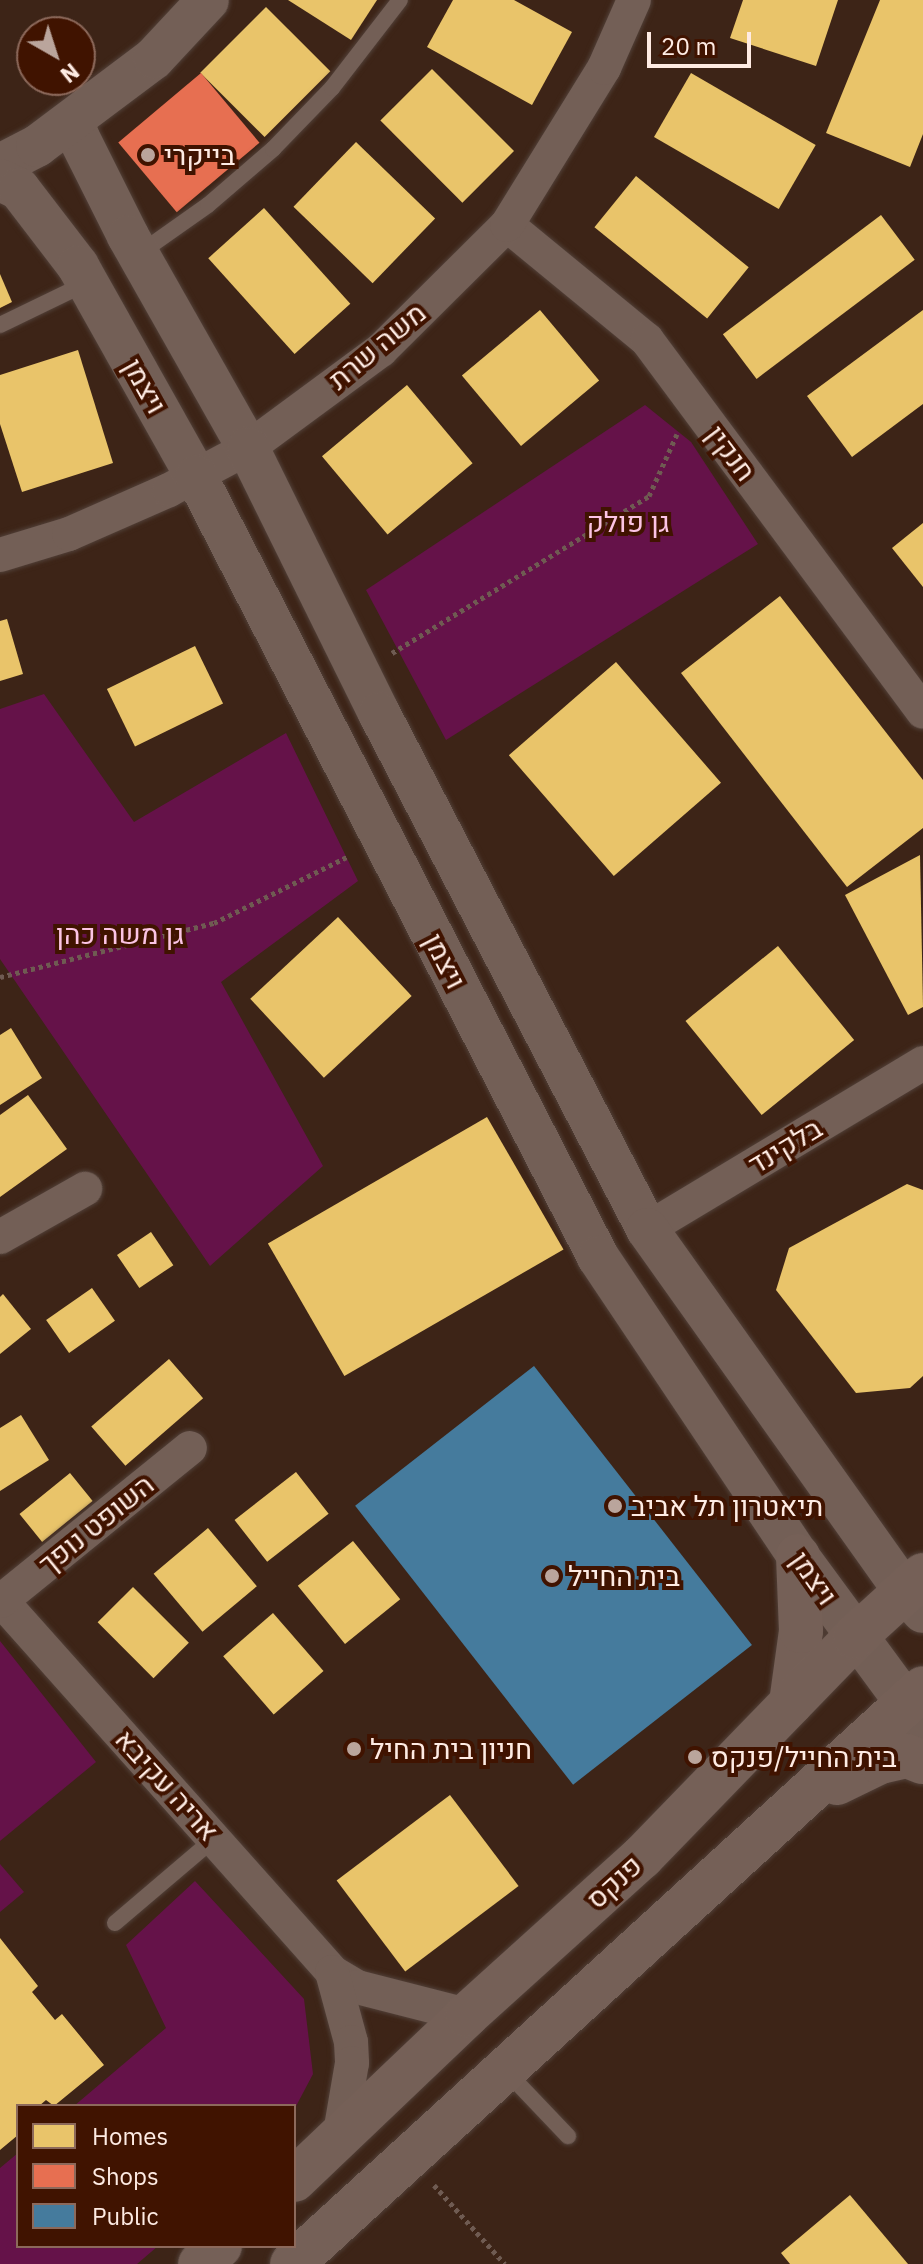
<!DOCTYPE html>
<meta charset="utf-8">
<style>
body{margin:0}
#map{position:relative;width:923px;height:2264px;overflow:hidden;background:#3d2417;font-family:"IBM Plex Sans",Heebo,sans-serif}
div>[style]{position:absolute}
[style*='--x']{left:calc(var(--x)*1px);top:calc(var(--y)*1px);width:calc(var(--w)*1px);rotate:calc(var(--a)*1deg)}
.green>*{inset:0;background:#651249}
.homes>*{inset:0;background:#e9c46a;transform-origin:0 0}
.shops>*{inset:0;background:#e76f51;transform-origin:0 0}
.public>*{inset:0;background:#457b9d;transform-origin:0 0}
.path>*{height:5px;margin-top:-2.5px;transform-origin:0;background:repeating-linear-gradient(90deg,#6f5b52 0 4px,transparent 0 8px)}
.roads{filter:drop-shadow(0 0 2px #514038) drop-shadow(0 0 2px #514038)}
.service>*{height:16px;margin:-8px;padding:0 8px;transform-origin:8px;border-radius:8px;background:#735f56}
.minor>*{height:34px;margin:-17px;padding:0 17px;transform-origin:17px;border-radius:17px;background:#735f56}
.tertiary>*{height:42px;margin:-21px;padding:0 21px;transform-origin:21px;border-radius:21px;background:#735f56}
.secondary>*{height:44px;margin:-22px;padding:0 22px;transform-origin:22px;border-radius:22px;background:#756057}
.dots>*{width:22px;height:22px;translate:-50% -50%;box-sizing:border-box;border:4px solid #401300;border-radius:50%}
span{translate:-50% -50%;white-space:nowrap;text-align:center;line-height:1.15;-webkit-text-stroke:8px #401300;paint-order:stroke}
.poi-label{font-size:28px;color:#feebe3}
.left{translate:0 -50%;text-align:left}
.street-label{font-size:28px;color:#feebe3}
.park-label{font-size:28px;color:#fcc4e4}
.legend{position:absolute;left:16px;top:2104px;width:280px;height:144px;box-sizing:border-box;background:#401300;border:2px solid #8c695b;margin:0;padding:10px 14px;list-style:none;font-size:24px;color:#feebe3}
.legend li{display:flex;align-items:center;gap:16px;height:40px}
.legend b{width:40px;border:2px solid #8c695b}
.north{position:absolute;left:16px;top:16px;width:80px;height:80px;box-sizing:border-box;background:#401300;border:2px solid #8c695b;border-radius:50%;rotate:141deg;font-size:22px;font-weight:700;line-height:32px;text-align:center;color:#feebe3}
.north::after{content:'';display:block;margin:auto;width:28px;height:36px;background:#baa59c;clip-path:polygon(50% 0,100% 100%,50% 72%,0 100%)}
.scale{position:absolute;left:647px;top:32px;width:104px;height:36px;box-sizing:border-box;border:4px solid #feebe3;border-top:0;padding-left:10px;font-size:24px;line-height:28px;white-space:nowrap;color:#feebe3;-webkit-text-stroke:6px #401300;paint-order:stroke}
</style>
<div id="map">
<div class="green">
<div style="clip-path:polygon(645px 405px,691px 442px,758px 544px,446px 740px,366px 590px)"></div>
<div style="clip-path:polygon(44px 694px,134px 822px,286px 733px,358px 881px,221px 982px,323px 1166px,210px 1266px,0 959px,0 709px)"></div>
<div style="clip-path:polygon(0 1641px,96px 1762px,0 1841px)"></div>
<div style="clip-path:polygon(0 1864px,24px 1892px,0 1912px)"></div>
<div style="clip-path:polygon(195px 1881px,304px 1999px,313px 2074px,294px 2110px,294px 2106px,74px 2106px,166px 2028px,126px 1945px)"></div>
<div style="clip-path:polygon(18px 2153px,18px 2246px,158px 2246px,137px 2264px,0 2264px,0 2168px)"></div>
</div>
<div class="homes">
<div style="clip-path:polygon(288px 0,377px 0,351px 40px)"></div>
<div style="clip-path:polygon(453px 0,514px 0,572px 32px,532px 105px,427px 47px)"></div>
<div style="clip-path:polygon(743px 0,838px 0,816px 66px,730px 38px)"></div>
<div style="clip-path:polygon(880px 0,923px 0,923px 134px,910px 167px,826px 133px)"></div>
<div style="left:266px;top:7px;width:91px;height:93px;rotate:45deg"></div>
<div style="left:432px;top:69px;width:116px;height:73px;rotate:45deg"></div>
<div style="left:691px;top:73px;width:144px;height:74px;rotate:30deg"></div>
<div style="left:356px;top:142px;width:110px;height:90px;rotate:44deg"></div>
<div style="left:636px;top:176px;width:145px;height:66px;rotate:39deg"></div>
<div style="left:264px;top:208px;width:129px;height:75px;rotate:48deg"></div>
<div style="left:881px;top:215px;width:56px;height:198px;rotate:53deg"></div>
<div style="clip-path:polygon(0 274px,12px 302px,0 308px)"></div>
<div style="left:540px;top:310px;width:92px;height:102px;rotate:50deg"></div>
<div style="clip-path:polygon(923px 310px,923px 404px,852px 457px,807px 396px)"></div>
<div style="clip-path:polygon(78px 350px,113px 463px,22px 492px,0 424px,0 375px)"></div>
<div style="left:407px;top:385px;width:102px;height:111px;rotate:50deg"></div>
<div style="clip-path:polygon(923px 523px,923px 587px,892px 548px)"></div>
<div style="clip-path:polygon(780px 596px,923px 780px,923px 828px,847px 887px,681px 673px)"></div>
<div style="clip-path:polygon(7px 619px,23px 674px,0 681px,0 621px)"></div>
<div style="left:195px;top:646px;width:64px;height:98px;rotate:64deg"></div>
<div style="left:616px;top:662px;width:160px;height:142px;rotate:49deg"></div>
<div style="clip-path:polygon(920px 855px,923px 1007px,908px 1015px,845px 895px)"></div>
<div style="left:338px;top:917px;width:108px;height:120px;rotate:47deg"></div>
<div style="left:778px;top:946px;width:121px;height:119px;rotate:51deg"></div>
<div style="clip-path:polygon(11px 1028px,42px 1078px,0 1105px,0 1035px)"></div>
<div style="clip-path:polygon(28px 1095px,67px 1149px,0 1197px,0 1115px)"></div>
<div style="left:487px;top:1117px;width:153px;height:253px;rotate:60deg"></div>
<div style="clip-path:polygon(907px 1184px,923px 1190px,923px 1376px,910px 1388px,856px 1393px,776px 1290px,789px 1248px)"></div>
<div style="left:151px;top:1232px;width:40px;height:41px;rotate:56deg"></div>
<div style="left:92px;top:1288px;width:40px;height:56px;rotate:55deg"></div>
<div style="clip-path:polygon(3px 1294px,31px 1329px,0 1354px,0 1297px)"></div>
<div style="left:169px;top:1359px;width:52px;height:103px;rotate:49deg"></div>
<div style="clip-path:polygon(21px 1415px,49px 1460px,0 1491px,0 1428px)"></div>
<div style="left:296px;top:1472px;width:53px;height:78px;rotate:52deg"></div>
<div style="left:70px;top:1473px;width:36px;height:65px;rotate:51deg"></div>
<div style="left:208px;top:1528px;width:76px;height:71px;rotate:50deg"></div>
<div style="left:353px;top:1541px;width:75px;height:71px;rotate:51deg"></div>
<div style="left:133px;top:1587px;width:79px;height:50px;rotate:45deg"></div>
<div style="left:273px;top:1613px;width:77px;height:66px;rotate:49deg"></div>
<div style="left:450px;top:1795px;width:114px;height:142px;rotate:53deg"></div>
<div style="clip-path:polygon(0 1938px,38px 1986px,32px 1992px,55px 2020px,62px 2014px,104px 2065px,54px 2106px,46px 2100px,39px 2106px,18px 2106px,18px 2135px,0 2150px)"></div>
<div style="clip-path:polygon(850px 2195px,908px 2264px,790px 2264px,781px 2253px)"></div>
</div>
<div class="shops">
<div style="left:201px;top:73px;width:91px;height:108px;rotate:50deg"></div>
</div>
<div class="public">
<div style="left:534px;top:1366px;width:354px;height:227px;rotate:52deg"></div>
</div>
<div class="path">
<div style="--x:392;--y:653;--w:301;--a:-31.4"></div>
<div style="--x:649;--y:496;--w:68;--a:-65.7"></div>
<div style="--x:0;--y:977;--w:221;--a:-14.2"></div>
<div style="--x:214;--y:923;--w:151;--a:-26.4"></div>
<div style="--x:434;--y:2185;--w:106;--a:48.1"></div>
</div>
<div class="roads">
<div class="service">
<div style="--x:140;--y:253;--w:83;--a:-35.2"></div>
<div style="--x:208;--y:205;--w:86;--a:-40.7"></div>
<div style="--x:273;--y:149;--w:85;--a:-46"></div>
<div style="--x:332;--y:88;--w:111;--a:-52.3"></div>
<div style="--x:0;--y:325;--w:97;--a:-25.8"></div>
<div style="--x:115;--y:1923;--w:131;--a:-40.4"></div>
<div style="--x:506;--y:2071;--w:90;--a:46.4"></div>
</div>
<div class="minor">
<div style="--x:507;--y:225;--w:181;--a:39.4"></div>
<div style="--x:647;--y:340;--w:463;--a:53.4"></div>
<div style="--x:0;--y:555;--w:72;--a:-16.9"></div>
<div style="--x:69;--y:534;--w:109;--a:-23.7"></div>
<div style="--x:169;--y:490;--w:89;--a:-28"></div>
<div style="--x:248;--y:448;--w:165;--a:-36.4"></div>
<div style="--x:381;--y:350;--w:177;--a:-44.8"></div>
<div style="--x:507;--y:225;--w:185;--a:-58.3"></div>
<div style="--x:604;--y:68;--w:74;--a:-66.2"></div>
<div style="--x:647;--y:1229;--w:322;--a:-31"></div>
<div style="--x:0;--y:1237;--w:98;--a:-29.5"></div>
<div style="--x:0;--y:1599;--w:499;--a:48.3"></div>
<div style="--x:332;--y:1972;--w:29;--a:31"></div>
<div style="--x:357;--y:1987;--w:114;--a:14.3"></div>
<div style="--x:1;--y:1601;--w:243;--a:-39"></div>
<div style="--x:332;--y:1972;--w:73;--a:74.8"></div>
<div style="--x:351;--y:2042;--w:21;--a:87"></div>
<div style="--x:352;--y:2063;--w:77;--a:99.7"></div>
</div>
<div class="tertiary">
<div style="--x:73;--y:120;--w:19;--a:72"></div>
<div style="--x:79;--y:138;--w:110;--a:63.4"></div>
<div style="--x:128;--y:236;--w:244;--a:60.5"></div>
<div style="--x:248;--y:448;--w:296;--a:63.7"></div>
<div style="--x:379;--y:713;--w:581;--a:62.55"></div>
<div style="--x:647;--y:1229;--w:444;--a:54.6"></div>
<div style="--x:904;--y:1591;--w:28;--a:48"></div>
<div style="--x:0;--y:165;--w:42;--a:-27.2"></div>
<div style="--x:37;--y:146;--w:146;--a:-36.9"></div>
<div style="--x:154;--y:58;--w:79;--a:-47"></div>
<div style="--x:0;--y:180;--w:21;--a:25"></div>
<div style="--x:19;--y:189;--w:97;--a:52.5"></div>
<div style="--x:78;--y:266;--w:241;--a:60.7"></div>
<div style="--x:196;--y:476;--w:878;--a:62.76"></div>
<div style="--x:598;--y:1257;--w:360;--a:56.2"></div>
<div style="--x:798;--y:1556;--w:211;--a:53.7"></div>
</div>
<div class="secondary">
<div style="--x:791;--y:1703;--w:73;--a:-82.1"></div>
<div style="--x:801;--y:1631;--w:75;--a:-92.3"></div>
<div style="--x:837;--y:1783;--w:48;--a:-26"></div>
<div style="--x:880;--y:1762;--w:28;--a:-13"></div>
<div style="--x:907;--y:1756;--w:17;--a:21"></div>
<div style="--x:294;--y:2180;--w:239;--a:-43.6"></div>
<div style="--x:467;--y:2015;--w:236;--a:-42.1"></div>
<div style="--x:642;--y:1857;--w:306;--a:-45.9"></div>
<div style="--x:855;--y:1637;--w:92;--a:-42.4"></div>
<div style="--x:200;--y:2264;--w:27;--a:-42"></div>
<div style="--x:292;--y:2264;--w:854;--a:-42.39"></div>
</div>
</div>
<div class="dots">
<div style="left:148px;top:155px;background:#baa59c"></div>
<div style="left:615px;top:1506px;background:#baa59c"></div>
<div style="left:552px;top:1576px;background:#baa59c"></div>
<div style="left:354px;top:1749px;background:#baa59c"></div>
<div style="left:695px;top:1757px;background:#baa59c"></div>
</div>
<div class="poi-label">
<span class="left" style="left:164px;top:155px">בייקרי</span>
<span class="left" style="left:631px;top:1506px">תיאטרון תל אביב</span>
<span class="left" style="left:568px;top:1576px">בית החייל</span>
<span class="left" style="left:370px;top:1749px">חניון בית החיל</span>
<span class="left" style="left:711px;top:1757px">בית החייל/פנקס</span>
</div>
<div class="street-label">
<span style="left:377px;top:346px;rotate:-40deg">משה שרת</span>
<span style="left:145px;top:386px;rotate:61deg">ויצמן</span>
<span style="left:731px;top:453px;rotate:53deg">חנקין</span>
<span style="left:445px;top:961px;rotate:63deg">ויצמן</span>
<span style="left:785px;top:1146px;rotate:-31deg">בלקינד</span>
<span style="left:96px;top:1524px;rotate:-39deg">השופט נופך</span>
<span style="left:814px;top:1578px;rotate:55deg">ויצמן</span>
<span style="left:167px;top:1785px;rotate:48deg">אריה עקיבא</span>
<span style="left:614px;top:1882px;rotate:-42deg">פנקס</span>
</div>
<div class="park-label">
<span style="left:628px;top:522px">גן פולק</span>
<span style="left:120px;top:934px">גן משה כהן</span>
</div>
<ul class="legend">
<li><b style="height:22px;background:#e9c46a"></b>Homes</li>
<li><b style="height:22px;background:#e76f51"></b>Shops</li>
<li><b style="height:22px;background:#457b9d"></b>Public</li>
</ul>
<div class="north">N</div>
<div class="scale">20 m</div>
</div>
